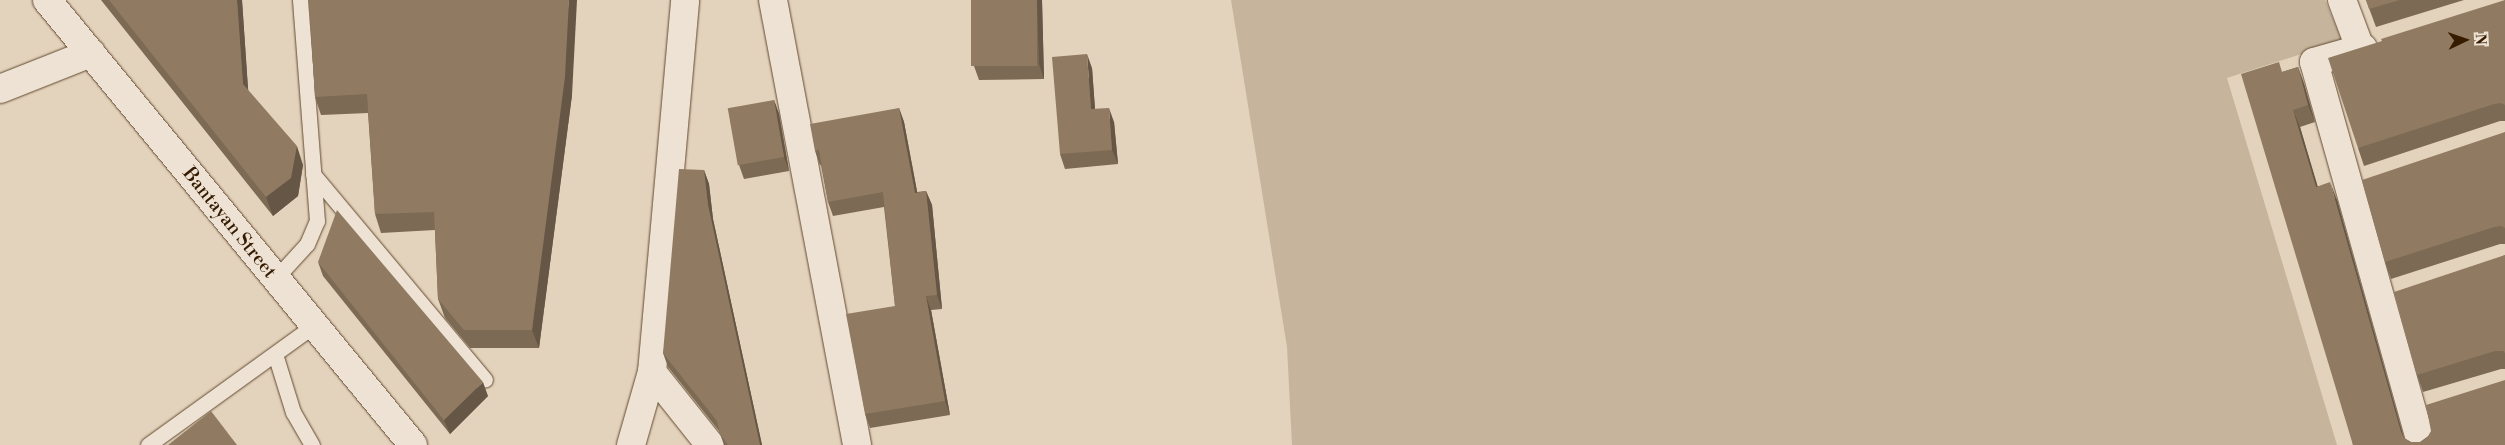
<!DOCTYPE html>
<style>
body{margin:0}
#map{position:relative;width:2505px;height:445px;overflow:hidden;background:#e4d3bc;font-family:"Libre Bodoni",serif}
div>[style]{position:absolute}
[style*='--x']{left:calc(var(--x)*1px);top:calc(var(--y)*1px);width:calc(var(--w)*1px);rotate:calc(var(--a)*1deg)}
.green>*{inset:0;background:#c6b49c}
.roads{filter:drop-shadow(0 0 1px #61492f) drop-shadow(0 0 1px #61492f)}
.service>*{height:15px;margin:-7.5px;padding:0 7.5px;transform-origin:7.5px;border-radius:7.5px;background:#ede2d3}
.minor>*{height:28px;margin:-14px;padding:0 14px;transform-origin:14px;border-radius:14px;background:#ede2d3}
.secondary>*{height:28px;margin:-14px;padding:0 14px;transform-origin:14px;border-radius:14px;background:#ede2d3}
.wall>*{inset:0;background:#7c6a54}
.shaded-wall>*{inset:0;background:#655645}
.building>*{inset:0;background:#907b62;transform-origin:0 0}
span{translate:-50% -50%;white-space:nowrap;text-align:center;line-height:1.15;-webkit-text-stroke:4px #ede2d3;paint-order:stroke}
.street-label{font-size:19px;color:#351b00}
.north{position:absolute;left:2440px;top:15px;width:50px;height:50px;-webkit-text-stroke:4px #ede2d3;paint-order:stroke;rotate:87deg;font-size:14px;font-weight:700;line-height:20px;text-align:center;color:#351b00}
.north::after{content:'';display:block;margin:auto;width:18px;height:22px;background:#351b00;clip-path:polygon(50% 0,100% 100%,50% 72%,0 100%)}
</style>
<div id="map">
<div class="green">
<div style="clip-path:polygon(1231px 0,2325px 0,2342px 41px,2227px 78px,2337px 445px,1292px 445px,1287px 347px)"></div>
</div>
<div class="roads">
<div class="service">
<div style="--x:313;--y:174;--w:268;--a:50.1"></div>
<div style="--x:275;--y:279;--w:47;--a:-47.6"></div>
<div style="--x:307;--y:244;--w:25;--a:-67"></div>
<div style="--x:317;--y:221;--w:222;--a:-94.4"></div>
<div style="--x:275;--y:354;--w:61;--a:72.8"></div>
<div style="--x:293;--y:412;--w:38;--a:60"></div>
<div style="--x:148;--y:445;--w:203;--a:-35.8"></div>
</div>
<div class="minor">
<div style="--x:773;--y:0;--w:453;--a:79.3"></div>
<div style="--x:2342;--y:0;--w:51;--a:69.4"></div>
<div style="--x:2363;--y:48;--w:51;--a:164.1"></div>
<div style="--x:2314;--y:62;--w:398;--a:74.3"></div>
<div style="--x:0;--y:89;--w:98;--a:-21.6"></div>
<div style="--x:652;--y:372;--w:93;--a:51.5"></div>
<div style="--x:631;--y:445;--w:76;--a:-74"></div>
<div style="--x:652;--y:372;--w:373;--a:-84.9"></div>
</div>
<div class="secondary">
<div style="--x:47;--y:0;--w:576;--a:50.56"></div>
</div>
</div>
<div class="wall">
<div style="clip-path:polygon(101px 0,242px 0,248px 91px,303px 165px,298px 196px,273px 216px)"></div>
<div style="clip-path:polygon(309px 0,572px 95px,539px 348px,470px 348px,445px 318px,438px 299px,435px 230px,381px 233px,375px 214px,368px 113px,321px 115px,315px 97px)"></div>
<div style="clip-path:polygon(971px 0,1042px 0,1044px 79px,979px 80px,974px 66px)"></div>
<div style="clip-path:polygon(2366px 0,2464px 0,2376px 27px)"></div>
<div style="clip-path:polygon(2505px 0,2505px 121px,2500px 121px,2364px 166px,2358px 148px)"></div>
<div style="clip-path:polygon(2298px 67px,2304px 84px,2315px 122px,2300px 127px,2317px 186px,2337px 200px,2403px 436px,2404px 438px,2411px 442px,2420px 442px,2504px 381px,2505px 445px,2353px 445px,2282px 72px)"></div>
<div style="clip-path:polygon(1092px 68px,1095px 109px,1114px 122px,1118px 164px,1065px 169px,1060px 154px)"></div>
<div style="clip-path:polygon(774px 100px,779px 114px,789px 171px,744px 179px,739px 165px)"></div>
<div style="clip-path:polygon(899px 108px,904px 122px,917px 192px,926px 191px,932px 205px,942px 309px,931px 310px,950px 415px,870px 428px,865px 414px,895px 306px,884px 207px,833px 216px,828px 202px,821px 165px,820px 165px,815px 151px)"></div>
<div style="clip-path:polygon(2505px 132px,2505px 244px,2500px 244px,2391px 279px,2385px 262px)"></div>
<div style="clip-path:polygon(704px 170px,709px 184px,713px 219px,762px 445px,724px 445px,719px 431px,668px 367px,663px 353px)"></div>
<div style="clip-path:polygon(2505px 255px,2505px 369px,2501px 369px,2423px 392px,2417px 375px,2503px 256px)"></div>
<div style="clip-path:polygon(318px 262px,488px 396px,450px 434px,323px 276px)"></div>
</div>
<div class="shaded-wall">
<div style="clip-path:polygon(237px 0,242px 0,249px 102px,243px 84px)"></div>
<div style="clip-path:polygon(569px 0,577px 0,572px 95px,539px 348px,532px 330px)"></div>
<div style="clip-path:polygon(1037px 0,1042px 0,1044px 79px,1039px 64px)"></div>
<div style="clip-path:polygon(1087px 54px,1092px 68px,1096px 123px,1091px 109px)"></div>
<div style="clip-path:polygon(2298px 67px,2304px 84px,2315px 122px,2308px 105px)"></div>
<div style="clip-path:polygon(774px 100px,779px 114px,789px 171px,784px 157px)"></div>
<div style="clip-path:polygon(899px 108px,904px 122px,920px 207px,915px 193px)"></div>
<div style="clip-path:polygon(1109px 108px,1114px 122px,1118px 164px,1112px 150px)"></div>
<div style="clip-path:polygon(2293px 110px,2300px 127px,2323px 204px,2316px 187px)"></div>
<div style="clip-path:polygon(297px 146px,303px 165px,298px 196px,273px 216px,266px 197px)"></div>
<div style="clip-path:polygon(704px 170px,709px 184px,713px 219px,762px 445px,760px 445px,708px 205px)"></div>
<div style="clip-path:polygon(2330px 182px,2337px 200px,2406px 445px,2401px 432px)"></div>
<div style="clip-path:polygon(926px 191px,932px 205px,942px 309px,937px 295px)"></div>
<div style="clip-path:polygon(926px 296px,931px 310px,950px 415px,945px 401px)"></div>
<div style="clip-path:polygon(483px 382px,488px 396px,450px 434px,444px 420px)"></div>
</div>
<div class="building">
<div style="clip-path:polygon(109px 0,237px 0,243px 84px,297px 146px,291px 178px,266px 197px)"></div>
<div style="clip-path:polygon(309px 0,569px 0,565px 77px,532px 330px,464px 330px,438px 299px,434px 212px,375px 214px,367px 94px,315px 97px)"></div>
<div style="left:971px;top:0;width:66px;height:66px"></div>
<div style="clip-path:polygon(2366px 0,2400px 0,2369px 9px)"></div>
<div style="clip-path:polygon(2505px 0,2505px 105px,2501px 103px,2494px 104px,2358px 148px,2328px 58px,2382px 41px,2381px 39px)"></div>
<div style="clip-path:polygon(1087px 54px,1091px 109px,1109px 108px,1112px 150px,1060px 154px,1052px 57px)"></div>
<div style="clip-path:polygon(2279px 62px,2282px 72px,2298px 67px,2308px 105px,2293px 110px,2316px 187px,2330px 182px,2401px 432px,2404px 438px,2411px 442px,2420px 442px,2427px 438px,2431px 431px,2426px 405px,2505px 380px,2505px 445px,2353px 445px,2241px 74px)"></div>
<div style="left:774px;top:100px;width:58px;height:47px;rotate:80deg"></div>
<div style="clip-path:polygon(899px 108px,915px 193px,926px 191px,937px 295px,926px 296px,945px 401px,865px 414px,846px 314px,895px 306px,883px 192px,828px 202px,819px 150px,815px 151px,810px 124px)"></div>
<div style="clip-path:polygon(2505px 132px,2505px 228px,2501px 226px,2494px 227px,2385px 262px,2362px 180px)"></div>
<div style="clip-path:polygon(679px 169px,704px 170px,708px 205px,760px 445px,728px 445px,720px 434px,717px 421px,663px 353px)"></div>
<div style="clip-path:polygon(337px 210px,483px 382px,444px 420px,318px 262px)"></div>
<div style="clip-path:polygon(2505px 255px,2505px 353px,2503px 351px,2495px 351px,2417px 375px,2394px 292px)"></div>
<div style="clip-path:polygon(211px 411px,237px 445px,168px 445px)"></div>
</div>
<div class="street-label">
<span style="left:229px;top:223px;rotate:51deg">Bantayan Street</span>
</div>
<div class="north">N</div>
</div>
